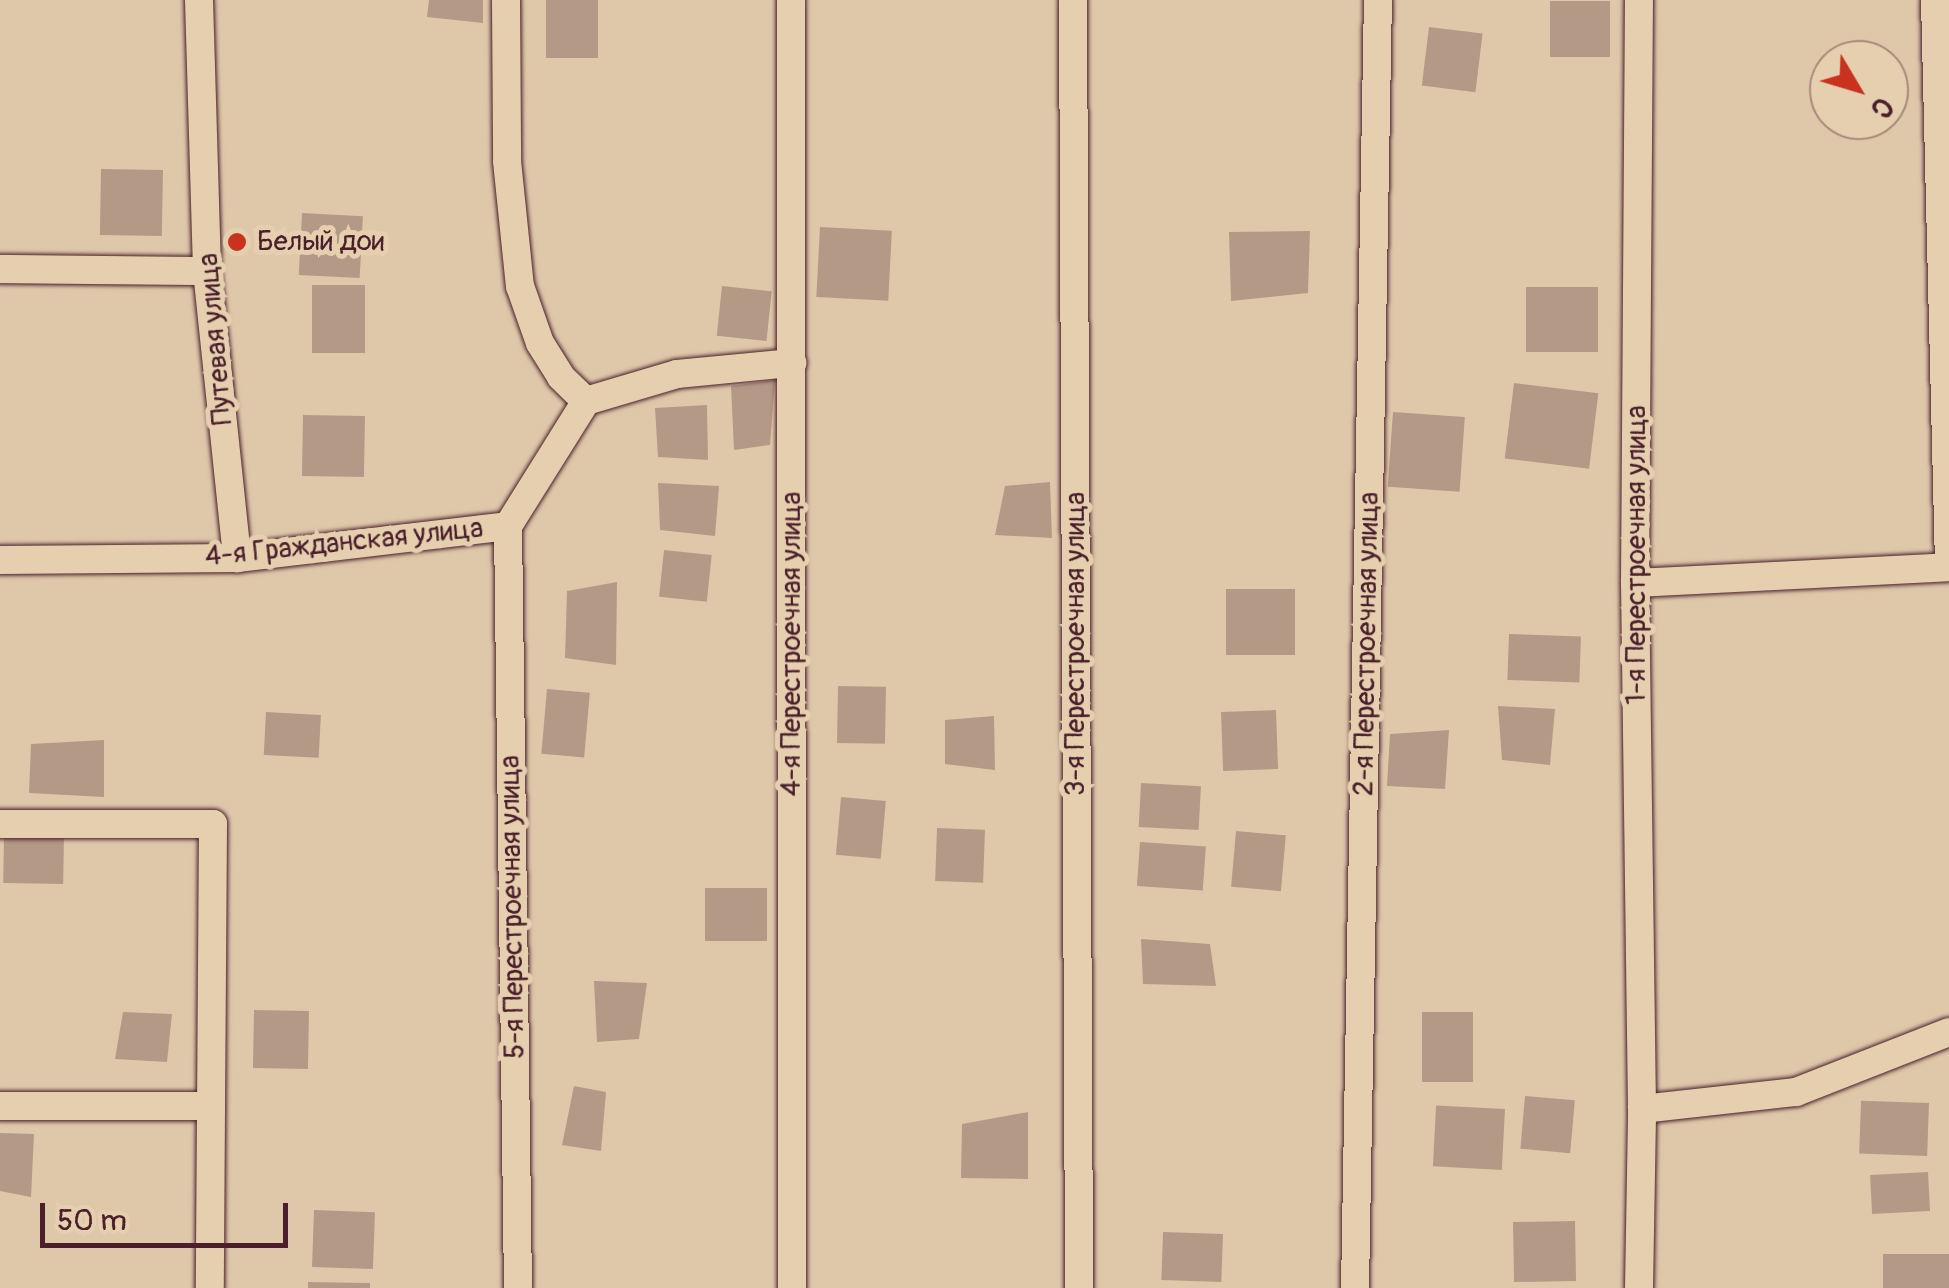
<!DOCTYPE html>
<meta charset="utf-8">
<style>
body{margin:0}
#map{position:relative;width:1949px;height:1288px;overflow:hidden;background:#dfc8aa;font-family:Pangolin,sans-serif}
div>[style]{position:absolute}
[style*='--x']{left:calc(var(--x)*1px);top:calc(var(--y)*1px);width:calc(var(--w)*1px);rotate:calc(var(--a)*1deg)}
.building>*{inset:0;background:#b59987;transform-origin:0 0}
.roads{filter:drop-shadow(0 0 2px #4a1f2b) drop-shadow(0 0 2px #4a1f2b)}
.minor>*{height:28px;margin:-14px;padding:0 14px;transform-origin:14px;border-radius:14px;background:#e5cfaf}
.dots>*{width:28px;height:28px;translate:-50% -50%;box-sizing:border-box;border:5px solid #e5cfaf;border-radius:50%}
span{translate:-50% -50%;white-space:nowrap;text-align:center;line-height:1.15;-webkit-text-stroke:10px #e5cfaf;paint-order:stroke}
.poi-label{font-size:28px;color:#4a1f2b}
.left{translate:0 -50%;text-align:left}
.street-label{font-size:28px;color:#4a1f2b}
.north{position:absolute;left:1809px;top:40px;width:100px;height:100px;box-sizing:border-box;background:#e5cfaf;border:2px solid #a7897a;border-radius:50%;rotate:128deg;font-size:28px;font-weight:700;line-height:40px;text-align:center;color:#4a1f2b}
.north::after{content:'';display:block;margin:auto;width:35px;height:45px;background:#c8321e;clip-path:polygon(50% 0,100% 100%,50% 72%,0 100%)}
.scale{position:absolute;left:40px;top:1203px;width:248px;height:45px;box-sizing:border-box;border:5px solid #4a1f2b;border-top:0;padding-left:12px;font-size:30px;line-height:35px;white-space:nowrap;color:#4a1f2b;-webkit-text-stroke:8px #e5cfaf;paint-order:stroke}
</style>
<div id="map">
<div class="building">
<div style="clip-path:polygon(429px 0,483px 0,483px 23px,427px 17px)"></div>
<div style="left:546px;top:0;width:52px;height:58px"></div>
<div style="left:1550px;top:1px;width:60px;height:56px"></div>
<div style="left:1429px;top:27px;width:54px;height:59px;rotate:7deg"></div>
<div style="left:101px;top:169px;width:62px;height:66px;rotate:1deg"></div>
<div style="left:302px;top:213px;width:61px;height:62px;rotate:3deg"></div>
<div style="left:820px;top:227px;width:72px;height:70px;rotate:3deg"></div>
<div style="clip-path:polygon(1310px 231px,1308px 293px,1231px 301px,1229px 232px)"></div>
<div style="left:312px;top:285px;width:53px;height:68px"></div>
<div style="left:722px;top:286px;width:50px;height:50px;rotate:6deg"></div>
<div style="left:1526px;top:287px;width:72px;height:65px"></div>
<div style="clip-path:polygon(775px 380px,770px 445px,734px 450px,731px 386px)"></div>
<div style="left:1514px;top:383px;width:85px;height:76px;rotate:7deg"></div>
<div style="clip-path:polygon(707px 405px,708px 460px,658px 457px,655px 408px)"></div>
<div style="left:1393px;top:412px;width:72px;height:75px;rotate:4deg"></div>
<div style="left:365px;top:416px;width:61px;height:62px;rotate:91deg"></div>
<div style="clip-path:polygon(1050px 482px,1052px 538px,995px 535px,1005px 486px)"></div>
<div style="clip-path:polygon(658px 483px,719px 486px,715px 536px,660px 530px)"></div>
<div style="left:664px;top:550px;width:48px;height:47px;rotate:6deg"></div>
<div style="clip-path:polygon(617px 582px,616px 665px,565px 658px,567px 591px)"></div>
<div style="left:1226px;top:589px;width:69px;height:66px"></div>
<div style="left:1509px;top:634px;width:72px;height:46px;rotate:2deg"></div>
<div style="left:838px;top:686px;width:48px;height:57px;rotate:1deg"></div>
<div style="left:547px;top:689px;width:43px;height:65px;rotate:5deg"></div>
<div style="clip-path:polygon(1498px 706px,1555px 709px,1550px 765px,1502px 760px)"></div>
<div style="left:1276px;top:710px;width:59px;height:55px;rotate:88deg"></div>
<div style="left:266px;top:712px;width:55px;height:43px;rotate:3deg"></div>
<div style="clip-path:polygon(994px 716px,995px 770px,945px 764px,945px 720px)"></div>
<div style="clip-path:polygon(1449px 730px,1445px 789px,1387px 786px,1390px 734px)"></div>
<div style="clip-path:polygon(104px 740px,104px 797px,29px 793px,31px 744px)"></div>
<div style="left:1141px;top:783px;width:60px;height:44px;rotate:3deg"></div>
<div style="left:841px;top:797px;width:45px;height:58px;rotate:5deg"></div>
<div style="left:937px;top:828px;width:48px;height:53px;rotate:2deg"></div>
<div style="left:1236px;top:831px;width:50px;height:56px;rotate:5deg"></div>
<div style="left:64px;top:836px;width:48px;height:60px;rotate:91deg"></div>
<div style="left:1140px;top:842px;width:66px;height:44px;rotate:4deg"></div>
<div style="left:767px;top:888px;width:53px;height:62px;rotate:90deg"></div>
<div style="clip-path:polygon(1141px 939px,1210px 944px,1216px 986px,1143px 984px)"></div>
<div style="clip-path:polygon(594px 981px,647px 983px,639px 1039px,597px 1042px)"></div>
<div style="left:254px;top:1010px;width:55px;height:58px;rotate:1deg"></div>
<div style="clip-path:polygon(123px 1012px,172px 1014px,167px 1062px,115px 1059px)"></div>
<div style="left:1473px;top:1012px;width:70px;height:51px;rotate:90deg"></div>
<div style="clip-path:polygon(574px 1086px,606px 1092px,601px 1151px,562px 1145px)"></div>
<div style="left:1525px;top:1096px;width:50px;height:53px;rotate:5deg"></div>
<div style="left:1929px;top:1103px;width:53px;height:68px;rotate:92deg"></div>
<div style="left:1505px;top:1109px;width:61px;height:69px;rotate:93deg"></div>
<div style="clip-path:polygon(1028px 1112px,1028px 1179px,961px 1178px,962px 1124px)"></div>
<div style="clip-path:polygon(0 1133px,34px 1134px,31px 1197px,0 1191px)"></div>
<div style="left:1928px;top:1172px;width:39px;height:58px;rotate:87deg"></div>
<div style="left:314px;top:1210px;width:61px;height:57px;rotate:2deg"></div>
<div style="left:1575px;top:1221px;width:60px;height:62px;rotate:89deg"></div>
<div style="left:1223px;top:1234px;width:48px;height:60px;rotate:92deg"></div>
<div style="left:1949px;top:1254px;width:34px;height:66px;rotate:90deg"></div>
<div style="clip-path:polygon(308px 1282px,370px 1283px,370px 1288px,308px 1288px)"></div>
</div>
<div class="roads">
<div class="minor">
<div style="--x:199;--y:0;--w:271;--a:88.3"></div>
<div style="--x:207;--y:271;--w:289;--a:84"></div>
<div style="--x:506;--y:0;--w:161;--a:89.6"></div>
<div style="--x:507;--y:161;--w:126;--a:84.1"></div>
<div style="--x:520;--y:286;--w:60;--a:70.7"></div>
<div style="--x:540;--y:343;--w:40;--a:58"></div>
<div style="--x:561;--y:377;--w:35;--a:44"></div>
<div style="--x:791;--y:0;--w:1288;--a:89.96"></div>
<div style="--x:1073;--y:0;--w:1288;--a:89.73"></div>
<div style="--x:1935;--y:0;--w:566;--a:88.58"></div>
<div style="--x:0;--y:269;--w:207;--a:0.6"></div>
<div style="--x:508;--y:526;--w:762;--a:89.25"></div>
<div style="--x:508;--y:526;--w:147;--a:-58"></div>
<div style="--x:586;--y:401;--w:95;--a:-16.5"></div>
<div style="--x:677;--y:374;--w:116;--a:-5.5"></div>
<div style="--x:0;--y:560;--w:237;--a:-0.5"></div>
<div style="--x:237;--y:558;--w:273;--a:-6.7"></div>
<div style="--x:1635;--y:583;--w:314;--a:-2.9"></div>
<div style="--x:0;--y:824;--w:213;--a:0"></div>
<div style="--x:213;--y:824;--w:464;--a:90.4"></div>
<div style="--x:0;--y:1106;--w:210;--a:0"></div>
<div style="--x:1642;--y:1109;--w:155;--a:-6.3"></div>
<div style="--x:1796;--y:1092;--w:164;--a:-21.4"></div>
<div style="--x:1355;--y:1288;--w:1288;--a:-88.98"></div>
<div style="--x:1639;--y:1288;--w:179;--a:-89"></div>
<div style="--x:1642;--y:1109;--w:526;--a:-90.76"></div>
<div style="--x:1635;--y:583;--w:583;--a:-89.61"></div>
</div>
</div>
<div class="dots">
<div style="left:237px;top:242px;background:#c8321e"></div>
</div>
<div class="poi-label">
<span class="left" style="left:257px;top:242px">Белый дои</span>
</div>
<div class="street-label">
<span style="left:216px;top:339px;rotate:-95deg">Путевая улица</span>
<span style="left:344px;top:543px;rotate:-6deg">4-я Гражданская улица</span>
<span style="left:1637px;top:555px;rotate:-90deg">1-я Перестроечная улица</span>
<span style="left:792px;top:644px;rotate:-90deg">4-я Перестроечная улица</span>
<span style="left:1076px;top:644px;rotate:-90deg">3-я Перестроечная улица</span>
<span style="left:1367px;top:644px;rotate:-89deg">2-я Перестроечная улица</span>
<span style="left:513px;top:907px;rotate:-91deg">5-я Перестроечная улица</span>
</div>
<div class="north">С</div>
<div class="scale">50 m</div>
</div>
